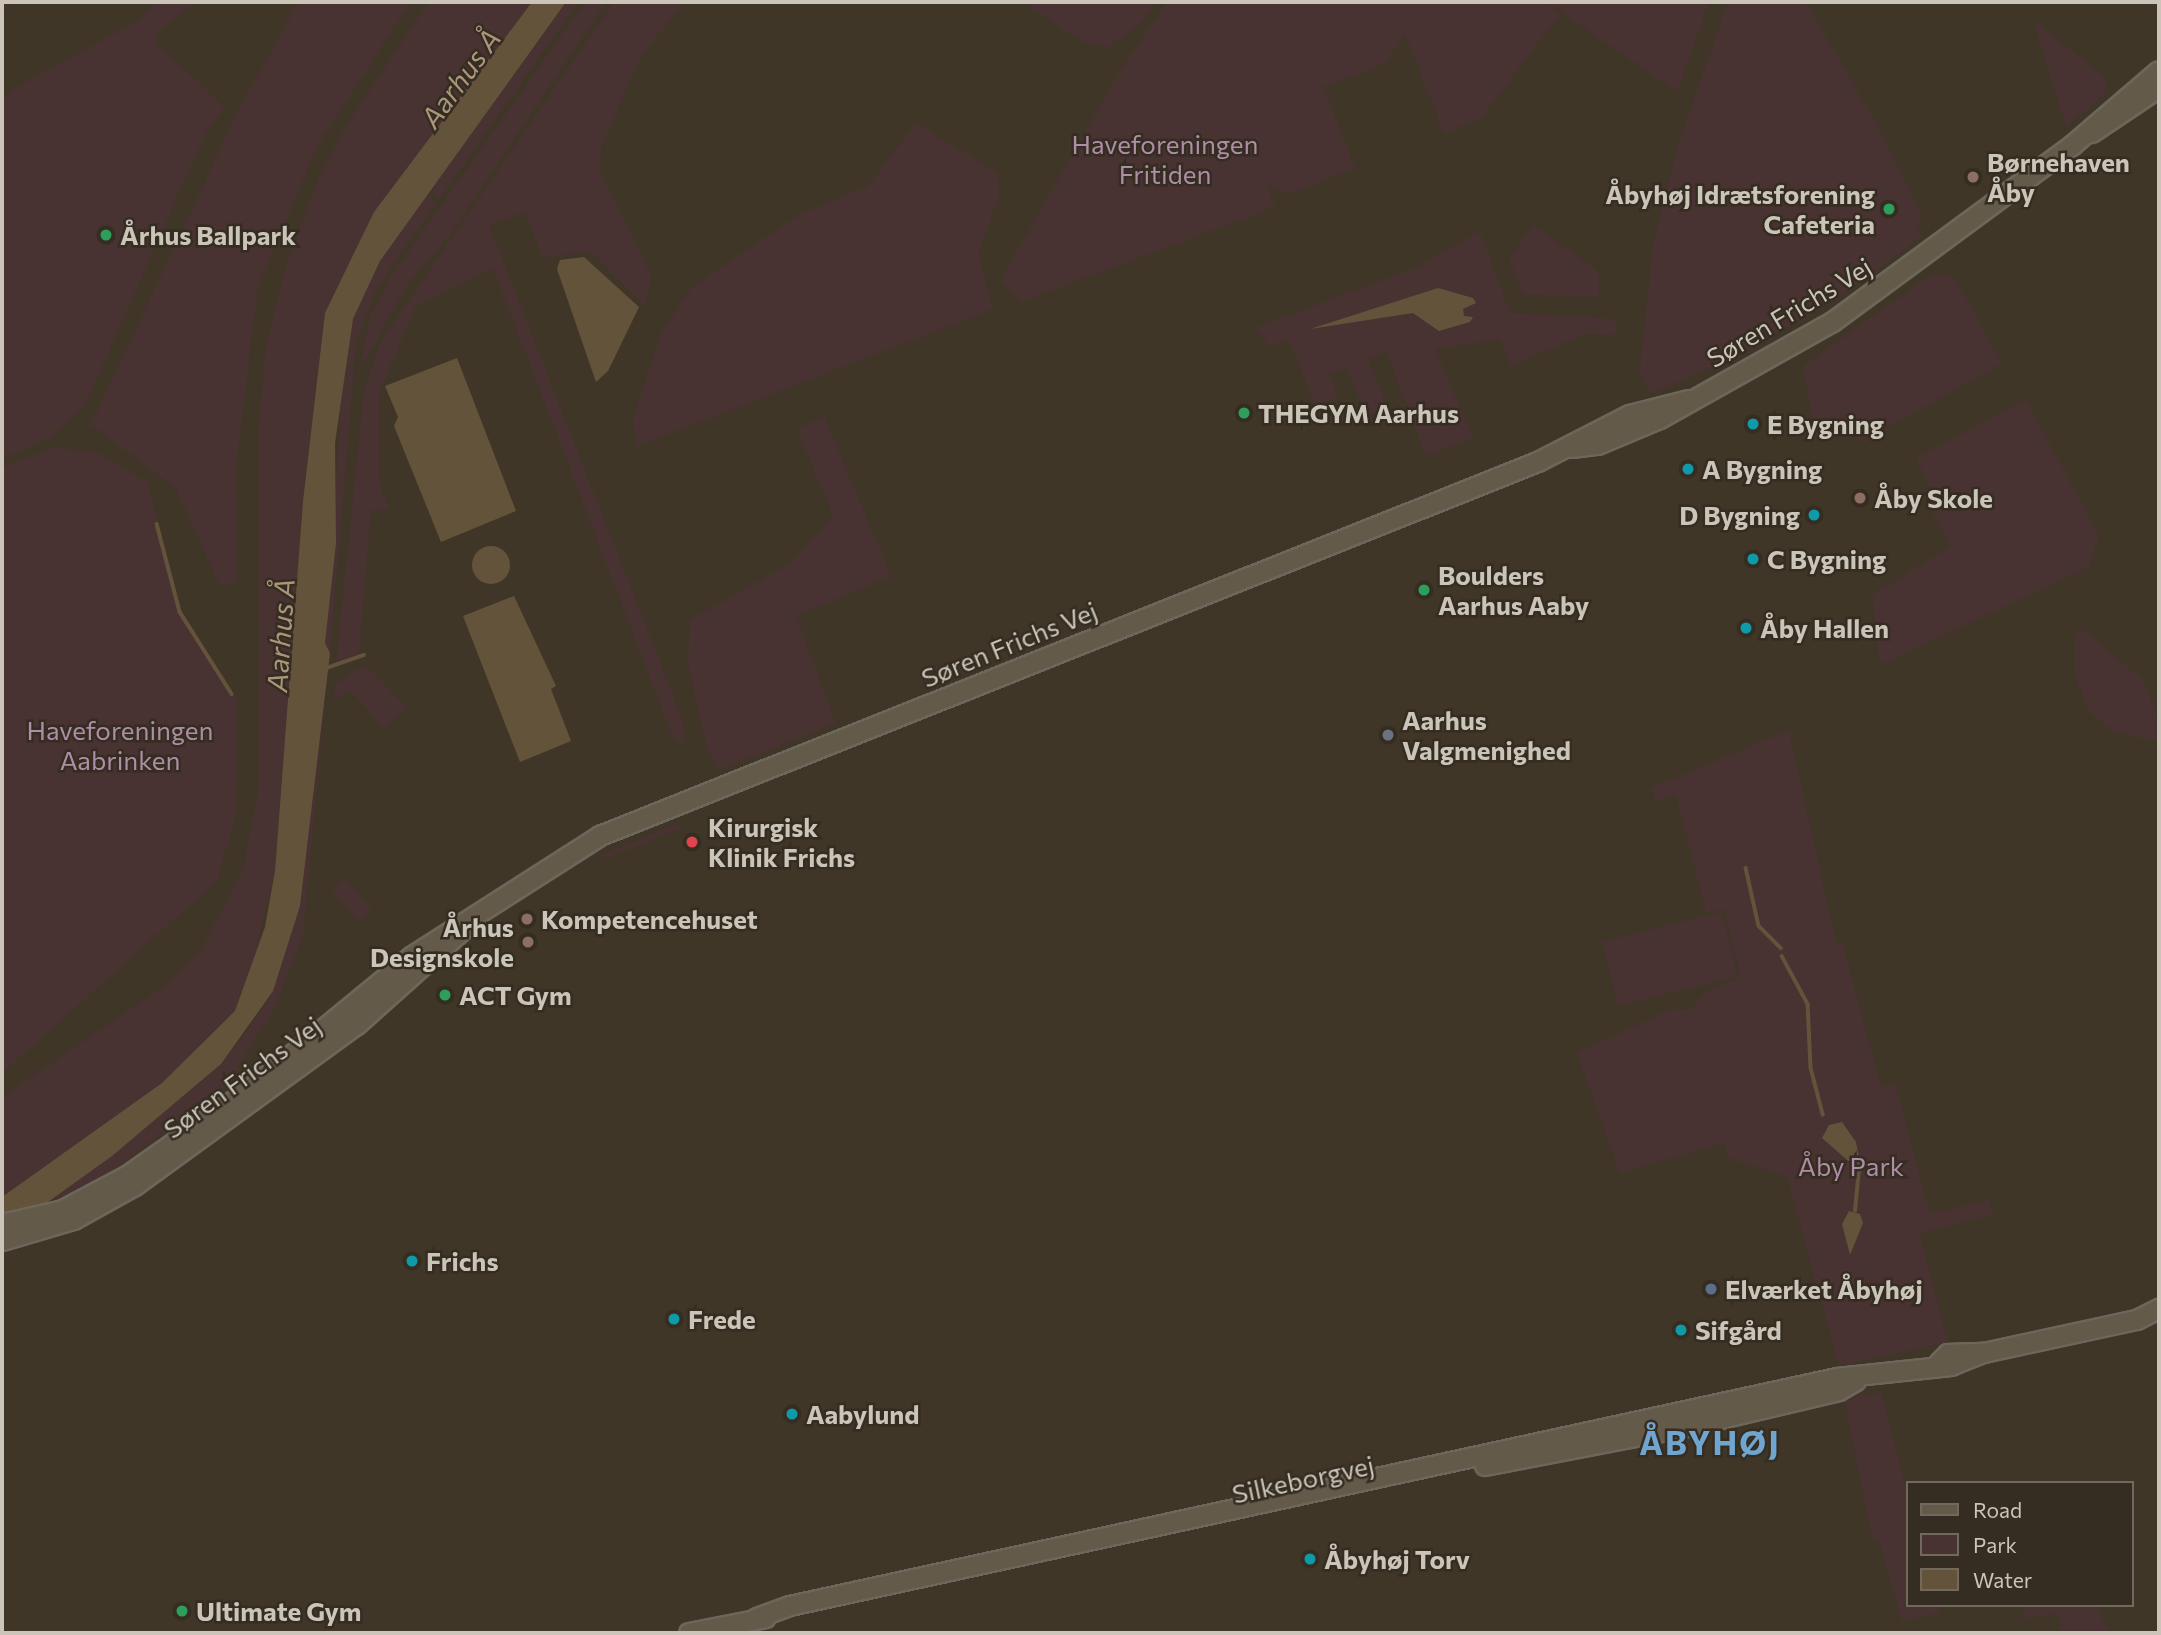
<!DOCTYPE html>
<html>
<head>
<meta charset="utf-8">
<style>
	body { margin:0 }
	#map { position:relative; width:2161px; height:1635px; overflow:hidden; background:#403628; font-family:Commissioner,sans-serif }
	div>[style] { position:absolute }
	[style*='--x'] { left:calc(var(--x)*1px); top:calc(var(--y)*1px); width:calc(var(--w)*1px); rotate:calc(var(--a)*1deg) }
	.green>* { inset:0; background:#483232; transform-origin:0 0 }
	.water>* { inset:0; background:#64533b }
	.round { border-radius:50% }
	.stream>* { height:3.5px; margin:-1.75px; padding:0 1.75px; transform-origin:1.75px; border-radius:1.75px; background:#64533b }
	.roads { filter:drop-shadow(2px 0 #6d665a) drop-shadow(-2px 0 #6d665a) drop-shadow(0 2px #6d665a) drop-shadow(0 -2px #6d665a) }
	.secondary>* { height:18px; margin:-9px; padding:0 9px; transform-origin:9px; border-radius:9px; background:#635a4a }
	.dots>* { width:19px; height:19px; translate:-50% -50%; box-sizing:border-box; border:4px solid #352d21; border-radius:50% }
	span { translate:-50% -50%; white-space:nowrap; text-align:center; line-height:1.15; -webkit-text-stroke:5px #352d21; paint-order:stroke }
	.park-label { font-size:26px; color:#ae8da6 }
	.poi-label { font-size:26px; color:#cac4b9; font-weight:700 }
	.left { translate:0 -50%; text-align:left }
	.right { translate:-100% -50%; text-align:right }
	.street-label { font-size:26px; color:#cac4b9 }
	.water-label { font-size:28px; color:#ab967b; font-style:italic }
	.district-label { font-size:33px; color:#6fa5cf; font-weight:700; letter-spacing:2px }
	.frame { position:absolute; inset:0; border:4px solid #cac4b9; pointer-events:none }
	.legend { position:absolute; left:1906px; top:1481px; width:228px; height:126px; box-sizing:border-box; background:#352d21; border:2px solid #71695e; margin:0; padding:9px 12px; list-style:none; font-size:21px; color:#cac4b9 }
	.legend li { display:flex; align-items:center; gap:14px; height:35px }
	.legend b { width:35px; border:2px solid #71695e }
</style>
</head>
<body>
<div id="map">
	<div class="green">
		<i style="clip-path:polygon(155px 2px,196px 2px,155px 34px,158px 45px,225px 107px,207px 130px,84px 407px,49px 438px,2px 459px,2px 102px,12px 90px,139px 20px)"></i>
		<i style="clip-path:polygon(299px 2px,410px 2px,317px 147px,258px 286px,236px 466px,237px 584px,219px 585px,176px 488px,91px 425px,239px 109px)"></i>
		<i style="clip-path:polygon(429px 2px,532px 2px,445px 119px,325px 313px,303px 501px,275px 871px,250px 974px,235px 1011px,162px 1083px,2px 1197px,2px 1097px,165px 986px,200px 951px,243px 870px,259px 785px,259px 418px,267px 342px,287px 262px,318px 180px,341px 134px)"></i>
		<i style="clip-path:polygon(566px 2px,578px 2px,440px 198px,430px 191px)"></i>
		<i style="clip-path:polygon(585px 2px,606px 2px,451px 233px,405px 288px,359px 371px,370px 316px,390px 278px)"></i>
		<i style="clip-path:polygon(614px 2px,685px 2px,643px 53px,602px 144px,599px 169px,652px 278px,644px 306px,591px 251px,543px 258px,525px 212px,489px 225px,683px 721px,684px 741px,675px 743px,493px 268px,416px 306px,379px 393px,379px 485px,390px 509px,371px 511px,359px 653px,336px 664px,364px 391px,380px 343px)"></i>
		<i style="clip-path:polygon(1022px 2px,1155px 2px,1143px 21px,1107px 48px,1082px 41px)"></i>
		<i style="clip-path:polygon(1167px 2px,1544px 2px,1560px 14px,1481px 118px,1444px 134px,1405px 34px,1386px 63px,1323px 87px,1355px 168px,1290px 194px,1267px 185px,1275px 207px,1021px 302px,1001px 279px,1120px 71px)"></i>
		<i style="clip-path:polygon(1547px 2px,1709px 2px,1677px 92px)"></i>
		<i style="clip-path:polygon(1728px 2px,1803px 2px,1810px 9px,1882px 134px,1923px 217px,1916px 226px,1923px 236px,1825px 306px,1728px 361px,1650px 394px,1640px 371px,1653px 244px,1677px 148px)"></i>
		<i style="clip-path:polygon(2033px 20px,2107px 79px,2105px 94px,2066px 127px)"></i>
		<i style="clip-path:polygon(916px 123px,996px 172px,1000px 194px,978px 254px,993px 309px,637px 446px,633px 419px,662px 332px,693px 286px,799px 215px,868px 186px)"></i>
		<i style="clip-path:polygon(427px 195px,436px 202px,374px 293px,356px 343px,330px 653px,325px 643px,344px 363px,353px 319px,380px 261px)"></i>
		<i style="clip-path:polygon(1533px 225px,1599px 272px,1598px 298px,1523px 294px,1509px 259px)"></i>
		<i style="clip-path:polygon(1480px 231px,1510px 313px,1616px 319px,1616px 335px,1586px 334px,1510px 366px,1500px 339px,1435px 349px,1473px 438px,1426px 456px,1386px 351px,1368px 359px,1388px 409px,1367px 416px,1346px 367px,1329px 374px,1338px 397px,1316px 406px,1289px 340px,1270px 347px,1255px 328px,1416px 268px)"></i>
		<i style="clip-path:polygon(1933px 273px,1955px 279px,2002px 364px,1866px 439px,1816px 436px,1803px 366px)"></i>
		<i style="clip-path:polygon(2026px 400px,2099px 536px,2089px 567px,1880px 665px,1872px 595px,1951px 546px,1925px 499px,1933px 493px,1916px 458px)"></i>
		<i style="clip-path:polygon(824px 416px,891px 576px,796px 616px,836px 723px,718px 770px,706px 745px,688px 662px,690px 620px,792px 562px,833px 516px,797px 429px)"></i>
		<i style="clip-path:polygon(54px 447px,98px 453px,147px 482px,182px 610px,237px 700px,236px 815px,217px 881px,2px 1073px,2px 468px)"></i>
		<i style="clip-path:polygon(2082px 629px,2142px 679px,2159px 719px,2159px 742px,2112px 731px,2090px 712px,2075px 676px,2075px 635px)"></i>
		<i style="clip-path:polygon(365px 664px,406px 707px,384px 728px,349px 690px,334px 702px,335px 684px)"></i>
		<i style="clip-path:polygon(327px 680px,303px 936px,273px 1010px,226px 1086px,101px 1178px,46px 1204px,199px 1084px,240px 1042px,273px 991px,300px 906px)"></i>
		<i style="clip-path:polygon(1789px 730px,1836px 943px,1842px 942px,1881px 1087px,1895px 1084px,1930px 1214px,1989px 1200px,1993px 1215px,1919px 1233px,1948px 1342px,1839px 1366px,1787px 1177px,1729px 1158px,1724px 1143px,1620px 1173px,1577px 1053px,1672px 1009px,1690px 1010px,1706px 992px,1741px 976px,1724px 909px,1706px 913px,1676px 794px,1656px 801px,1651px 788px)"></i>
		<i style="left:678px;top:824px;width:5px;height:82px;rotate:68deg"></i>
		<i style="left:346px;top:879px;width:40px;height:18px;rotate:50deg"></i>
		<i style="left:1722px;top:912px;width:66px;height:123px;rotate:76deg"></i>
		<i style="clip-path:polygon(1881px 1392px,1907px 1491px,1907px 1605px,1938px 1605px,1940px 1613px,1902px 1621px,1878px 1538px,1872px 1539px,1844px 1399px)"></i>
		<i style="clip-path:polygon(2017px 1605px,2095px 1605px,2110px 1633px,2062px 1633px,2057px 1613px,2020px 1620px,2024px 1611px)"></i>
	</div>
	<div class="water">
		<i style="clip-path:polygon(532px 2px,566px 2px,380px 261px,353px 319px,335px 443px,336px 543px,325px 643px,330px 653px,300px 906px,273px 991px,221px 1064px,112px 1156px,2px 1235px,2px 1197px,162px 1083px,235px 1011px,265px 927px,275px 871px,303px 501px,325px 313px,374px 212px)"></i>
		<i style="clip-path:polygon(584px 257px,639px 307px,608px 371px,596px 382px,557px 269px,560px 260px)"></i>
		<i style="clip-path:polygon(1438px 288px,1473px 298px,1476px 303px,1463px 309px,1464px 316px,1473px 317px,1470px 322px,1439px 331px,1413px 313px,1310px 329px)"></i>
		<i style="clip-path:polygon(457px 358px,516px 511px,441px 542px,394px 426px,398px 417px,385px 386px)"></i>
		<i class="round" style="left:472px;top:546px;width:38px;height:38px"></i>
		<i style="clip-path:polygon(514px 596px,556px 686px,551px 689px,571px 741px,520px 762px,463px 616px)"></i>
		<i style="clip-path:polygon(1842px 1122px,1856px 1142px,1862px 1173px,1822px 1138px,1829px 1125px)"></i>
		<i style="clip-path:polygon(1849px 1211px,1860px 1214px,1863px 1223px,1850px 1255px,1842px 1224px)"></i>
	</div>
	<div class="stream">
		<i style="--x:157;--y:524;--w:91;--a:75.4"></i>
		<i style="--x:180;--y:612;--w:97;--a:57.6"></i>
		<i style="--x:324;--y:669;--w:42;--a:-19.3"></i>
		<i style="--x:1746;--y:868;--w:59;--a:77.4"></i>
		<i style="--x:1759;--y:926;--w:31;--a:45"></i>
		<i style="--x:1782;--y:956;--w:55;--a:61.6"></i>
		<i style="--x:1808;--y:1004;--w:64;--a:87.3"></i>
		<i style="--x:1811;--y:1068;--w:48;--a:75.4"></i>
		<i style="--x:1855;--y:1211;--w:42;--a:-84.6"></i>
	</div>
	<div class="roads">
		<div class="secondary">
			<i style="--x:2092;--y:133;--w:81;--a:-33.9"></i>
			<i style="--x:1572;--y:448;--w:26;--a:-7"></i>
			<i style="--x:1598;--y:445;--w:67;--a:-22.8"></i>
			<i style="--x:1660;--y:419;--w:198;--a:-29.3"></i>
			<i style="--x:1833;--y:322;--w:298;--a:-36.4"></i>
			<i style="--x:2073;--y:145;--w:113;--a:-40.7"></i>
			<i style="--x:2;--y:1224;--w:63;--a:-12.9"></i>
			<i style="--x:63;--y:1210;--w:72;--a:-28"></i>
			<i style="--x:127;--y:1176;--w:154;--a:-35.2"></i>
			<i style="--x:253;--y:1087;--w:205;--a:-39.4"></i>
			<i style="--x:411;--y:957;--w:224;--a:-32.6"></i>
			<i style="--x:600;--y:836;--w:1010;--a:-21.74"></i>
			<i style="--x:1538;--y:462;--w:103;--a:-27.1"></i>
			<i style="--x:1630;--y:415;--w:61;--a:-14.3"></i>
			<i style="--x:2;--y:1241;--w:75;--a:-16.3"></i>
			<i style="--x:74;--y:1220;--w:70;--a:-29.1"></i>
			<i style="--x:135;--y:1186;--w:274;--a:-36"></i>
			<i style="--x:357;--y:1025;--w:154;--a:-41.8"></i>
			<i style="--x:1939;--y:1363;--w:13;--a:-45"></i>
			<i style="--x:1948;--y:1354;--w:36;--a:-2"></i>
			<i style="--x:1984;--y:1353;--w:157;--a:-12.2"></i>
			<i style="--x:2137;--y:1320;--w:25;--a:-27"></i>
			<i style="--x:1485;--y:1466;--w:202;--a:-10.9"></i>
			<i style="--x:1683;--y:1428;--w:160;--a:-13.3"></i>
			<i style="--x:1839;--y:1391;--w:20;--a:-30"></i>
			<i style="--x:757;--y:1618;--w:35;--a:-20"></i>
			<i style="--x:790;--y:1606;--w:554;--a:-12.3"></i>
			<i style="--x:1331;--y:1488;--w:518;--a:-12.26"></i>
			<i style="--x:1837;--y:1378;--w:115;--a:-6"></i>
			<i style="--x:1951;--y:1366;--w:35;--a:-22"></i>
			<i style="--x:689;--y:1633;--w:78;--a:-11"></i>
		</div>
	</div>
	<div class="dots">
		<i style="left:1973px;top:177px;background:#8d6e63"></i>
		<i style="left:1889px;top:209px;background:#2e9e5b"></i>
		<i style="left:106px;top:235px;background:#2e9e5b"></i>
		<i style="left:1244px;top:413px;background:#2e9e5b"></i>
		<i style="left:1753px;top:424px;background:#0f9aa8"></i>
		<i style="left:1688px;top:469px;background:#0f9aa8"></i>
		<i style="left:1860px;top:498px;background:#8d6e63"></i>
		<i style="left:1814px;top:515px;background:#0f9aa8"></i>
		<i style="left:1753px;top:559px;background:#0f9aa8"></i>
		<i style="left:1424px;top:590px;background:#2e9e5b"></i>
		<i style="left:1746px;top:628px;background:#0f9aa8"></i>
		<i style="left:1388px;top:735px;background:#6b7280"></i>
		<i style="left:692px;top:842px;background:#e0444e"></i>
		<i style="left:527px;top:919px;background:#8d6e63"></i>
		<i style="left:528px;top:942px;background:#8d6e63"></i>
		<i style="left:445px;top:995px;background:#2e9e5b"></i>
		<i style="left:412px;top:1261px;background:#0f9aa8"></i>
		<i style="left:1711px;top:1289px;background:#5c6f8a"></i>
		<i style="left:674px;top:1319px;background:#0f9aa8"></i>
		<i style="left:1681px;top:1330px;background:#0f9aa8"></i>
		<i style="left:792px;top:1414px;background:#0f9aa8"></i>
		<i style="left:1310px;top:1559px;background:#0f9aa8"></i>
		<i style="left:182px;top:1611px;background:#2e9e5b"></i>
	</div>
	<div class="park-label">
		<span style="left:1165px;top:159px">Haveforeningen<br>Fritiden</span>
		<span style="left:120px;top:745px">Haveforeningen<br>Aabrinken</span>
		<span style="left:1851px;top:1166px">Åby Park</span>
	</div>
	<div class="poi-label">
		<span class="left" style="left:1987px;top:177px">Børnehaven<br>Åby</span>
		<span class="right" style="left:1875px;top:209px">Åbyhøj Idrætsforening<br>Cafeteria</span>
		<span class="left" style="left:120px;top:235px">Århus Ballpark</span>
		<span class="left" style="left:1258px;top:413px">THEGYM Aarhus</span>
		<span class="left" style="left:1767px;top:424px">E Bygning</span>
		<span class="left" style="left:1702px;top:469px">A Bygning</span>
		<span class="left" style="left:1874px;top:498px">Åby Skole</span>
		<span class="right" style="left:1800px;top:515px">D Bygning</span>
		<span class="left" style="left:1767px;top:559px">C Bygning</span>
		<span class="left" style="left:1438px;top:590px">Boulders<br>Aarhus Aaby</span>
		<span class="left" style="left:1760px;top:628px">Åby Hallen</span>
		<span class="left" style="left:1402px;top:735px">Aarhus<br>Valgmenighed</span>
		<span class="left" style="left:708px;top:842px">Kirurgisk<br>Klinik Frichs</span>
		<span class="left" style="left:541px;top:919px">Kompetencehuset</span>
		<span class="right" style="left:514px;top:942px">Århus<br>Designskole</span>
		<span class="left" style="left:459px;top:995px">ACT Gym</span>
		<span class="left" style="left:426px;top:1261px">Frichs</span>
		<span class="left" style="left:1725px;top:1289px">Elværket Åbyhøj</span>
		<span class="left" style="left:688px;top:1319px">Frede</span>
		<span class="left" style="left:1695px;top:1330px">Sifgård</span>
		<span class="left" style="left:806px;top:1414px">Aabylund</span>
		<span class="left" style="left:1324px;top:1559px">Åbyhøj Torv</span>
		<span class="left" style="left:196px;top:1611px">Ultimate Gym</span>
	</div>
	<div class="street-label">
		<span style="left:1789px;top:312px;rotate:-31deg">Søren Frichs Vej</span>
		<span style="left:1009px;top:644px;rotate:-22deg">Søren Frichs Vej</span>
		<span style="left:242px;top:1077px;rotate:-36deg">Søren Frichs Vej</span>
		<span style="left:1303px;top:1479px;rotate:-12deg">Silkeborgvej</span>
	</div>
	<div class="water-label">
		<span style="left:460px;top:78px;rotate:-54deg">Aarhus Å</span>
		<span style="left:280px;top:635px;rotate:-86deg">Aarhus Å</span>
	</div>
	<div class="district-label">
		<span style="left:1710px;top:1442px">ÅBYHØJ</span>
	</div>
	<div class="frame"></div>
	<ul class="legend">
	<li><b style="height:9px;background:#635a4a"></b>Road</li>
	<li><b style="height:19px;background:#483232"></b>Park</li>
	<li><b style="height:19px;background:#64533b"></b>Water</li>
	</ul>
</div>
</body>
</html>
